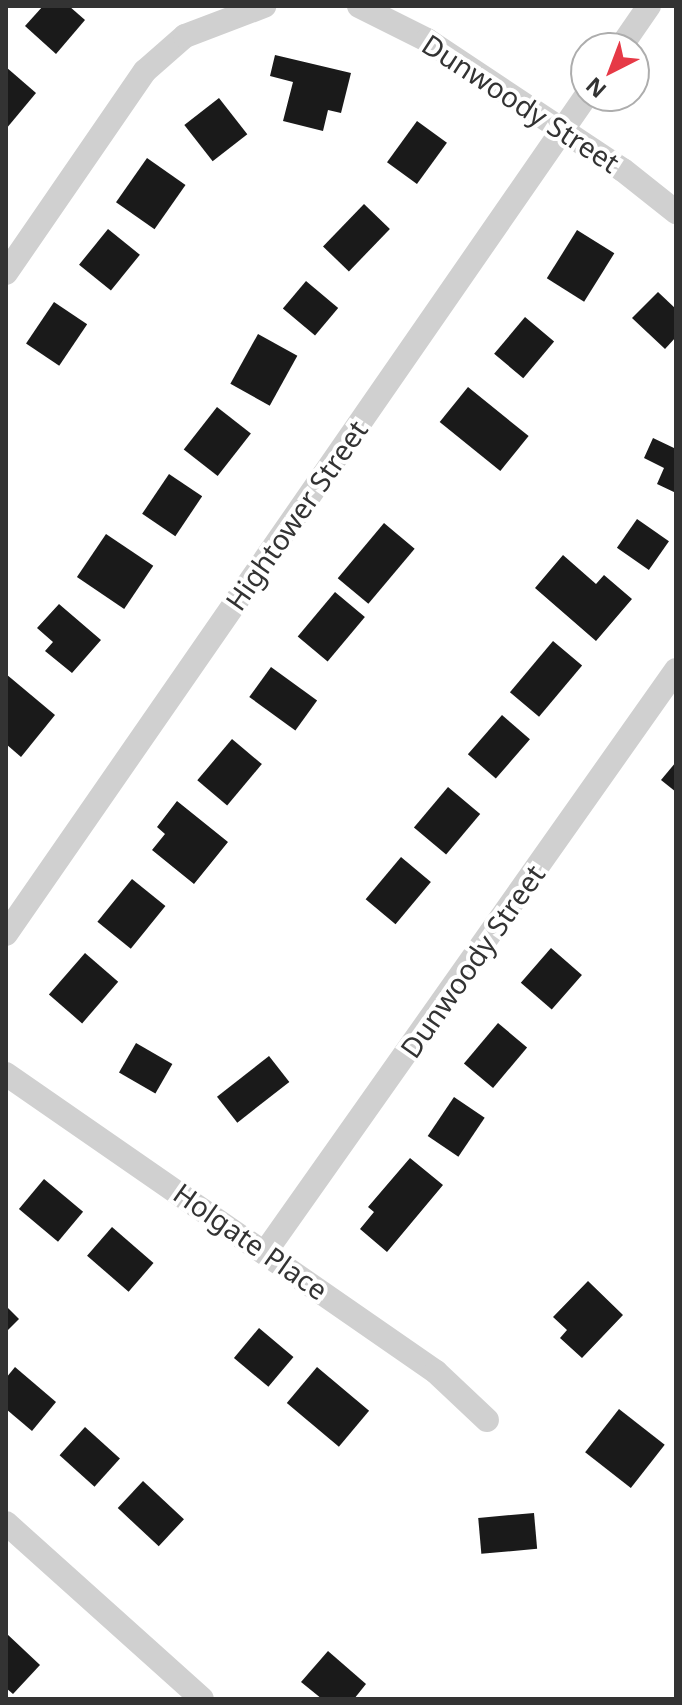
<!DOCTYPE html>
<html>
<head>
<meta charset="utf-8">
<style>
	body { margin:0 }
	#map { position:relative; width:682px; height:1705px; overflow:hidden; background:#fff; font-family:"Noto Sans",sans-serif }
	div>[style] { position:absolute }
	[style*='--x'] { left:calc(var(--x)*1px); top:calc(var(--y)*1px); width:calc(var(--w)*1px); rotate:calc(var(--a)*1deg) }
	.building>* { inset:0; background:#1a1a1a; transform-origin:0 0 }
	.minor>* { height:24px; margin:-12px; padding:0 12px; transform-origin:12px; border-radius:12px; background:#d0d0d0 }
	span { translate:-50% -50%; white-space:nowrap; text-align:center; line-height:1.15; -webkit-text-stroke:8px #fff; paint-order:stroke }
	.street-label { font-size:28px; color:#333 }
	.frame { position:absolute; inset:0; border:8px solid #333; pointer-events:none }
	.north { position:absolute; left:570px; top:32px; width:80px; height:80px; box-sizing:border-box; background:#fff; border:2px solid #adadad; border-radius:50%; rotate:222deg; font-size:22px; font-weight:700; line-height:32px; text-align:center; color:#333 }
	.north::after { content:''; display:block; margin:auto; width:28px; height:36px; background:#e63946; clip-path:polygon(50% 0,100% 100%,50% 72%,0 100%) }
</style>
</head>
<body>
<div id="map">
	<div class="building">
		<i style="clip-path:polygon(43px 6px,69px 6px,85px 20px,56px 54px,25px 26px)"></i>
		<i style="clip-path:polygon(275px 55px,351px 73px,341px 113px,328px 110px,323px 131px,283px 121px,293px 82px,270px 76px)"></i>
		<i style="clip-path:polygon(6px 67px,36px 93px,6px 129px)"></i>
		<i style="left:219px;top:98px;width:46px;height:44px;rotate:52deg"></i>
		<i style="left:417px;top:121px;width:37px;height:51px;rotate:36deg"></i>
		<i style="left:147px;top:158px;width:47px;height:54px;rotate:35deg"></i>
		<i style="left:364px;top:204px;width:36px;height:59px;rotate:44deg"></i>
		<i style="left:108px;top:229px;width:41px;height:46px;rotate:39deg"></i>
		<i style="left:577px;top:230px;width:44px;height:57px;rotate:32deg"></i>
		<i style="left:306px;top:281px;width:42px;height:36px;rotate:40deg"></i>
		<i style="clip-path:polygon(658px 292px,676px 309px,676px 337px,665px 349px,632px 318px)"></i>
		<i style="left:54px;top:302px;width:40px;height:50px;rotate:34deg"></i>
		<i style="left:525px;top:317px;width:38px;height:48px;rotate:40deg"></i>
		<i style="left:258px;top:334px;width:45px;height:57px;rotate:29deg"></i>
		<i style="left:468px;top:387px;width:78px;height:45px;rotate:39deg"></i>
		<i style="left:217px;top:407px;width:43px;height:54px;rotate:38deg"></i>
		<i style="clip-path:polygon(653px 438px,674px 448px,676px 443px,676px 493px,657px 484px,664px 468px,644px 458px)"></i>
		<i style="left:169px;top:474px;width:40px;height:48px;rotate:34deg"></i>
		<i style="left:637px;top:519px;width:39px;height:35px;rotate:35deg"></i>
		<i style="left:384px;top:523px;width:40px;height:72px;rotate:40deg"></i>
		<i style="left:106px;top:534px;width:57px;height:52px;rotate:34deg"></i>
		<i style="clip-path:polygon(563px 555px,596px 584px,604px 575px,632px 599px,596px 641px,535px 588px)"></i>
		<i style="left:335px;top:592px;width:39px;height:58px;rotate:40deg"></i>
		<i style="clip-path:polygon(59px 604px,101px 640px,72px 673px,45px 651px,53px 642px,37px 628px)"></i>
		<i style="left:553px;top:641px;width:38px;height:67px;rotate:40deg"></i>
		<i style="left:271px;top:667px;width:57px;height:37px;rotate:36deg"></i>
		<i style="clip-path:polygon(6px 674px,55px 715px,21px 757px,6px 744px)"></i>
		<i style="left:502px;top:715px;width:37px;height:52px;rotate:41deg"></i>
		<i style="left:232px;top:739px;width:39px;height:54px;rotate:40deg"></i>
		<i style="clip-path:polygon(676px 762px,676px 792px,661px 780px)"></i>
		<i style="left:448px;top:787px;width:42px;height:53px;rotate:40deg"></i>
		<i style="clip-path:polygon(177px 801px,228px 842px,194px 884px,152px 850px,165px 834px,157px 827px)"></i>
		<i style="left:401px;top:857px;width:39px;height:55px;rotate:40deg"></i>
		<i style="left:132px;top:879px;width:43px;height:55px;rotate:39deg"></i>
		<i style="left:551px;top:948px;width:41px;height:46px;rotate:41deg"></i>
		<i style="left:85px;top:953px;width:44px;height:55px;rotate:41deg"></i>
		<i style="left:498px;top:1023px;width:38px;height:53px;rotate:40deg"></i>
		<i style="left:136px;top:1043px;width:42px;height:34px;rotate:30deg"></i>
		<i style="left:269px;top:1056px;width:33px;height:66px;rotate:52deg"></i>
		<i style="left:454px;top:1097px;width:37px;height:47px;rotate:34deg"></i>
		<i style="clip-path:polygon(410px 1158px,443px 1185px,387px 1252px,360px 1229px,374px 1212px,368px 1207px)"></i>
		<i style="left:44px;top:1179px;width:51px;height:39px;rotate:40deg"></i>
		<i style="left:112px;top:1227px;width:55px;height:38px;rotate:41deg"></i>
		<i style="clip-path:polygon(588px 1281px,623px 1315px,582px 1358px,560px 1338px,567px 1330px,553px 1317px)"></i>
		<i style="clip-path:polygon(6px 1306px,19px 1319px,6px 1332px)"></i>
		<i style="left:259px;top:1328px;width:45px;height:39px;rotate:40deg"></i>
		<i style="clip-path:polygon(15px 1367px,56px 1402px,32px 1431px,6px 1409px,6px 1378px)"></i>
		<i style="left:317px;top:1367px;width:68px;height:47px;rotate:40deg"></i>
		<i style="left:619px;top:1409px;width:58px;height:55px;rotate:38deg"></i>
		<i style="left:85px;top:1427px;width:47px;height:38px;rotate:42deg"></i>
		<i style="left:143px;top:1481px;width:56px;height:37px;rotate:43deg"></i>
		<i style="left:534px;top:1513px;width:36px;height:56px;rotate:85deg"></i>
		<i style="clip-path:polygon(6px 1633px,40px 1665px,13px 1694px,6px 1688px)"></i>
		<i style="clip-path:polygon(328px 1651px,366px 1684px,354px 1699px,322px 1699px,301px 1682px)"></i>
	</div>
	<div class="minor">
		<i style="--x:359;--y:6;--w:76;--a:26.6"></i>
		<i style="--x:427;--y:40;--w:235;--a:33.6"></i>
		<i style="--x:623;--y:170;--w:68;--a:38.4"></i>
		<i style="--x:620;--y:48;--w:51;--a:-55.4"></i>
		<i style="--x:6;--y:273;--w:245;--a:-55.5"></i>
		<i style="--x:145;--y:71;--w:53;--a:-41.2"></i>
		<i style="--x:185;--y:36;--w:85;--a:-20.8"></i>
		<i style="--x:6;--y:934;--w:1019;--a:-55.31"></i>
		<i style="--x:6;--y:1074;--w:523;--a:34.72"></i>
		<i style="--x:436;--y:1372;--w:70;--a:43.3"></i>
		<i style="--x:266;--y:1251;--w:711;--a:-54.79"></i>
		<i style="--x:6;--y:1523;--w:263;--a:41.9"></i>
	</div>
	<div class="street-label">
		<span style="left:521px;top:103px;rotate:33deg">Dunwoody Street</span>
		<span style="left:296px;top:515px;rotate:-55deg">Hightower Street</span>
		<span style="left:472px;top:961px;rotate:-55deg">Dunwoody Street</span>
		<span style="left:251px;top:1241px;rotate:35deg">Holgate Place</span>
	</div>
	<div class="frame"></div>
	<div class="north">N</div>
</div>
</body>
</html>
